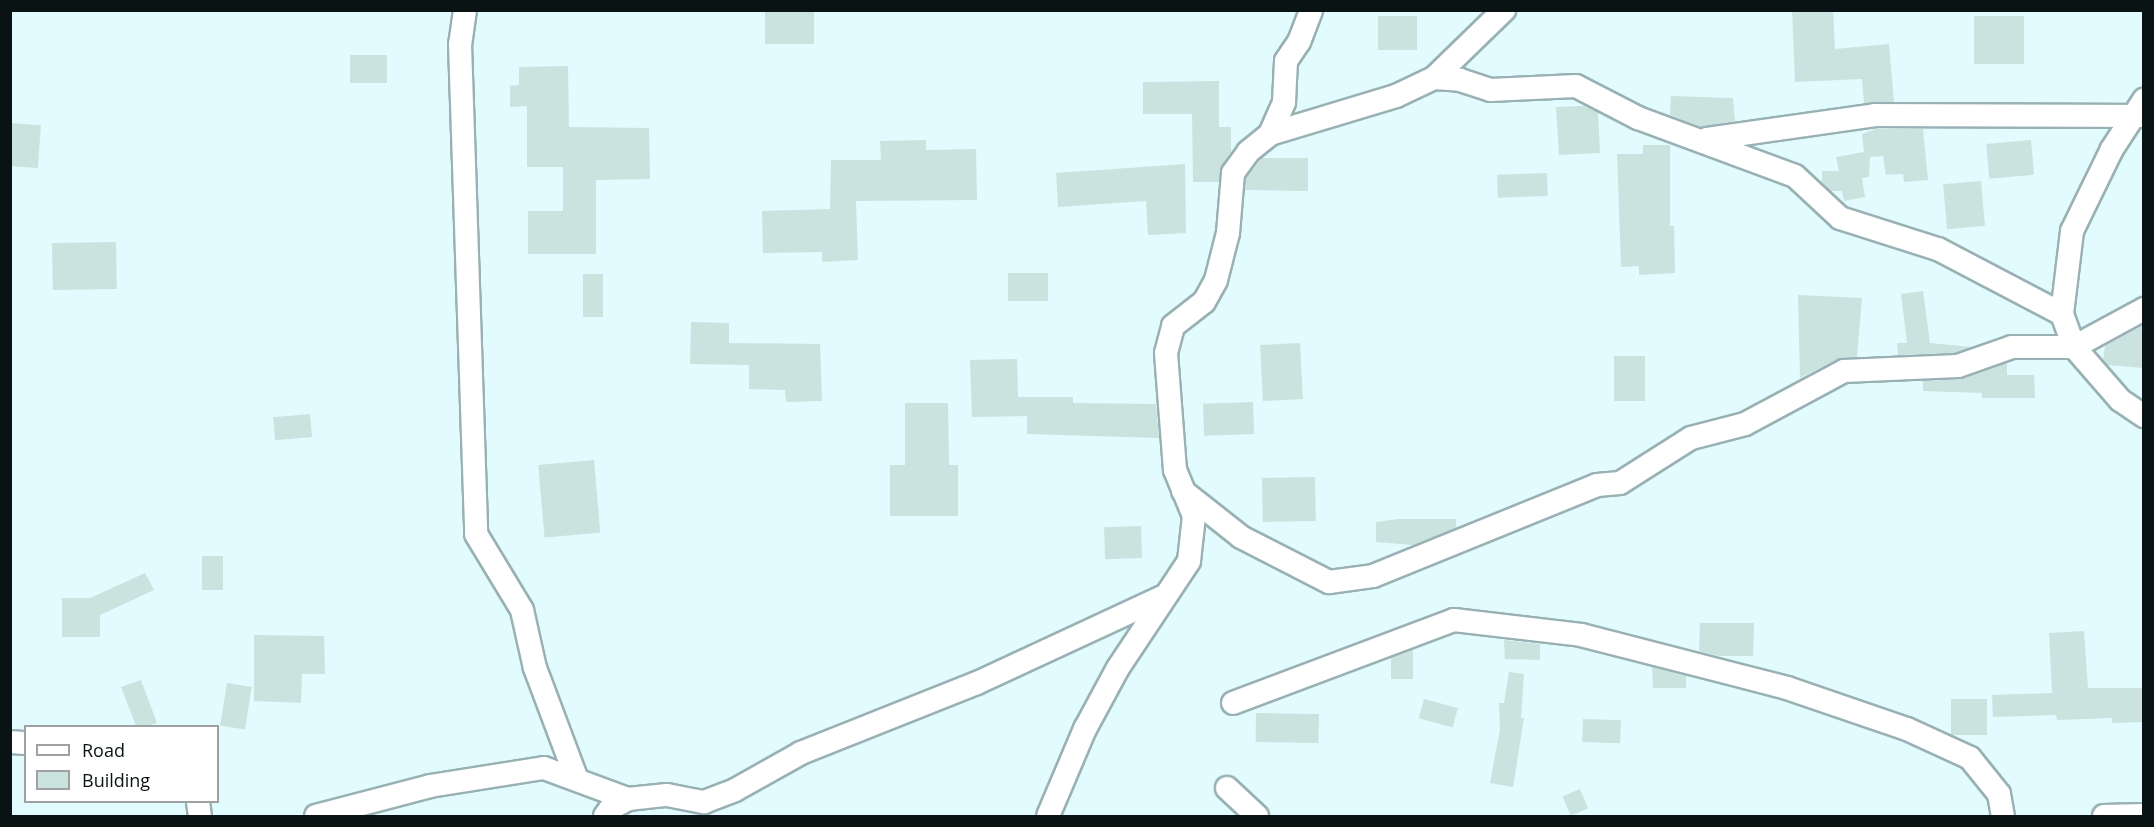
<!DOCTYPE html>
<html>
<head>
<meta charset="utf-8">
<style>
	body { margin:0 }
	#map { position:relative; width:2154px; height:827px; overflow:hidden; background:#e2fbfe; font-family:"Open Sans",sans-serif }
	div>[style] { position:absolute }
	[style*='--x'] { left:calc(var(--x)*1px); top:calc(var(--y)*1px); width:calc(var(--w)*1px); rotate:calc(var(--a)*1deg) }
	.building>* { inset:0; background:#cbe3de; transform-origin:0 0 }
	.roads { filter:drop-shadow(2px 0 #99b1b4) drop-shadow(-2px 0 #99b1b4) drop-shadow(0 2px #99b1b4) drop-shadow(0 -2px #99b1b4) }
	.minor>* { height:22px; margin:-11px; padding:0 11px; transform-origin:11px; border-radius:11px; background:#fff }
	span { translate:-50% -50%; white-space:nowrap; text-align:center; line-height:1.15; -webkit-text-stroke:5px #fff; paint-order:stroke }
	.frame { position:absolute; inset:0; border:12px solid #0a1314; pointer-events:none }
	.legend { position:absolute; left:24px; top:725px; width:195px; height:78px; box-sizing:border-box; background:#fff; border:2px solid #9da1a1; margin:0; padding:8px 10px; list-style:none; font-size:18px; color:#0a1314 }
	.legend li { display:flex; align-items:center; gap:12px; height:30px }
	.legend b { width:30px; border:2px solid #9da1a1 }
</style>
</head>
<body>
<div id="map">
	<div class="building">
		<i style="left:765px;top:10px;width:49px;height:34px"></i>
		<i style="clip-path:polygon(1792px 10px,1833px 10px,1835px 49px,1889px 44px,1894px 102px,1864px 103px,1862px 79px,1795px 82px)"></i>
		<i style="left:1417px;top:16px;width:34px;height:39px;rotate:90deg"></i>
		<i style="left:2024px;top:16px;width:48px;height:50px;rotate:90deg"></i>
		<i style="left:350px;top:55px;width:37px;height:28px"></i>
		<i style="clip-path:polygon(568px 66px,569px 127px,649px 128px,650px 179px,596px 180px,596px 254px,528px 254px,528px 211px,563px 211px,563px 167px,527px 167px,527px 106px,510px 107px,510px 86px,519px 85px,519px 67px)"></i>
		<i style="clip-path:polygon(1219px 81px,1219px 127px,1231px 127px,1231px 152px,1222px 166px,1219px 182px,1193px 182px,1192px 114px,1143px 114px,1143px 82px)"></i>
		<i style="clip-path:polygon(1671px 96px,1733px 98px,1735px 121px,1701px 127px,1670px 115px)"></i>
		<i style="clip-path:polygon(1584px 106px,1598px 112px,1600px 153px,1559px 155px,1556px 107px)"></i>
		<i style="left:10px;top:123px;width:31px;height:43px;rotate:4deg"></i>
		<i style="clip-path:polygon(1876px 129px,1923px 129px,1928px 180px,1904px 182px,1903px 174px,1886px 175px,1883px 156px,1870px 157px,1869px 177px,1862px 178px,1865px 197px,1844px 201px,1842px 191px,1830px 191px,1822px 182px,1822px 171px,1839px 171px,1836px 157px,1864px 152px,1862px 134px)"></i>
		<i style="clip-path:polygon(926px 140px,926px 150px,976px 149px,977px 200px,856px 201px,858px 260px,822px 262px,822px 252px,763px 253px,762px 211px,830px 209px,831px 160px,881px 160px,880px 141px)"></i>
		<i style="left:2031px;top:140px;width:35px;height:45px;rotate:85deg"></i>
		<i style="clip-path:polygon(1643px 145px,1670px 145px,1670px 226px,1674px 226px,1675px 273px,1639px 275px,1639px 266px,1621px 267px,1617px 154px,1643px 154px)"></i>
		<i style="clip-path:polygon(1262px 158px,1308px 158px,1308px 191px,1245px 190px,1246px 178px)"></i>
		<i style="clip-path:polygon(1185px 164px,1186px 233px,1148px 235px,1146px 201px,1058px 207px,1056px 173px)"></i>
		<i style="left:1547px;top:173px;width:23px;height:50px;rotate:88deg"></i>
		<i style="left:1981px;top:181px;width:45px;height:38px;rotate:85deg"></i>
		<i style="left:116px;top:242px;width:47px;height:64px;rotate:89deg"></i>
		<i style="left:1048px;top:273px;width:28px;height:40px;rotate:90deg"></i>
		<i style="left:583px;top:274px;width:20px;height:43px"></i>
		<i style="clip-path:polygon(1923px 291px,1930px 343px,1972px 347px,1955px 353px,1898px 355px,1897px 343px,1907px 343px,1901px 294px)"></i>
		<i style="clip-path:polygon(1798px 295px,1862px 298px,1857px 357px,1838px 359px,1800px 378px)"></i>
		<i style="clip-path:polygon(691px 322px,729px 323px,729px 343px,820px 344px,822px 401px,786px 402px,785px 390px,749px 389px,749px 365px,690px 364px)"></i>
		<i style="clip-path:polygon(2144px 325px,2144px 368px,2107px 365px,2103px 360px,2105px 346px)"></i>
		<i style="left:1300px;top:343px;width:56px;height:40px;rotate:87deg"></i>
		<i style="left:1614px;top:356px;width:31px;height:45px"></i>
		<i style="clip-path:polygon(1017px 359px,1018px 397px,1073px 397px,1073px 403px,1156px 404px,1159px 438px,1027px 434px,1027px 416px,972px 417px,970px 360px)"></i>
		<i style="clip-path:polygon(2007px 363px,2007px 375px,2034px 375px,2035px 398px,1982px 398px,1982px 393px,1923px 391px,1923px 381px,1962px 379px)"></i>
		<i style="left:1253px;top:402px;width:32px;height:50px;rotate:88deg"></i>
		<i style="clip-path:polygon(905px 403px,948px 403px,949px 465px,958px 465px,958px 516px,890px 516px,890px 465px,905px 465px)"></i>
		<i style="left:310px;top:414px;width:23px;height:37px;rotate:85deg"></i>
		<i style="left:594px;top:460px;width:73px;height:56px;rotate:85deg"></i>
		<i style="left:1315px;top:477px;width:44px;height:53px;rotate:89deg"></i>
		<i style="clip-path:polygon(1398px 519px,1456px 519px,1456px 528px,1413px 545px,1376px 542px,1376px 522px)"></i>
		<i style="left:1141px;top:526px;width:32px;height:37px;rotate:88deg"></i>
		<i style="left:202px;top:556px;width:21px;height:34px"></i>
		<i style="clip-path:polygon(145px 573px,154px 590px,100px 615px,100px 637px,62px 637px,62px 598px,90px 598px)"></i>
		<i style="clip-path:polygon(1700px 623px,1754px 623px,1753px 656px,1718px 656px,1699px 651px)"></i>
		<i style="clip-path:polygon(2084px 631px,2088px 688px,2144px 688px,2144px 722px,2112px 723px,2112px 718px,2057px 720px,2056px 715px,1993px 717px,1992px 695px,2052px 693px,2049px 633px)"></i>
		<i style="clip-path:polygon(254px 635px,324px 636px,325px 674px,302px 674px,301px 703px,254px 701px)"></i>
		<i style="clip-path:polygon(1504px 640px,1540px 644px,1540px 660px,1505px 659px)"></i>
		<i style="clip-path:polygon(1413px 650px,1413px 679px,1391px 679px,1391px 658px)"></i>
		<i style="clip-path:polygon(1652px 667px,1686px 676px,1686px 688px,1653px 688px)"></i>
		<i style="clip-path:polygon(1509px 672px,1524px 674px,1521px 718px,1524px 718px,1513px 787px,1490px 783px,1500px 729px,1499px 703px,1504px 703px)"></i>
		<i style="clip-path:polygon(141px 680px,157px 723px,146px 726px,136px 726px,121px 687px)"></i>
		<i style="left:227px;top:683px;width:25px;height:43px;rotate:9deg"></i>
		<i style="left:1424px;top:699px;width:35px;height:20px;rotate:15deg"></i>
		<i style="left:1951px;top:699px;width:36px;height:36px"></i>
		<i style="left:1256px;top:713px;width:63px;height:29px;rotate:1deg"></i>
		<i style="left:1583px;top:719px;width:38px;height:23px;rotate:2deg"></i>
		<i style="left:1580px;top:789px;width:21px;height:19px;rotate:67deg"></i>
	</div>
	<div class="roads">
		<div class="minor">
			<i style="--x:465;--y:10;--w:34;--a:98"></i>
			<i style="--x:460;--y:44;--w:490;--a:88.1"></i>
			<i style="--x:476;--y:534;--w:89;--a:58.8"></i>
			<i style="--x:522;--y:610;--w:59;--a:77.4"></i>
			<i style="--x:535;--y:668;--w:116;--a:69.4"></i>
			<i style="--x:1434;--y:78;--w:26;--a:4"></i>
			<i style="--x:1460;--y:80;--w:32;--a:18"></i>
			<i style="--x:1490;--y:90;--w:86;--a:-2.7"></i>
			<i style="--x:1576;--y:86;--w:70;--a:27.3"></i>
			<i style="--x:1638;--y:118;--w:167;--a:20.3"></i>
			<i style="--x:1795;--y:176;--w:62;--a:43"></i>
			<i style="--x:1840;--y:218;--w:103;--a:17.6"></i>
			<i style="--x:1938;--y:249;--w:140;--a:27.7"></i>
			<i style="--x:2062;--y:314;--w:35;--a:70"></i>
			<i style="--x:2074;--y:347;--w:70;--a:49"></i>
			<i style="--x:2120;--y:400;--w:29;--a:34"></i>
			<i style="--x:1270;--y:134;--w:132;--a:-16.8"></i>
			<i style="--x:1396;--y:96;--w:42;--a:-25.3"></i>
			<i style="--x:1434;--y:78;--w:98;--a:-44.2"></i>
			<i style="--x:1707;--y:139;--w:170;--a:-8.1"></i>
			<i style="--x:1875;--y:115;--w:269;--a:0.2"></i>
			<i style="--x:2062;--y:314;--w:84;--a:-83.1"></i>
			<i style="--x:2072;--y:231;--w:91;--a:-64"></i>
			<i style="--x:2112;--y:149;--w:59;--a:-56.9"></i>
			<i style="--x:1183;--y:491;--w:74;--a:38.4"></i>
			<i style="--x:1241;--y:537;--w:99;--a:27.1"></i>
			<i style="--x:1329;--y:582;--w:44;--a:-7.8"></i>
			<i style="--x:1373;--y:576;--w:242;--a:-22.1"></i>
			<i style="--x:1597;--y:485;--w:23;--a:-5"></i>
			<i style="--x:1620;--y:483;--w:84;--a:-32.4"></i>
			<i style="--x:1691;--y:438;--w:56;--a:-14.5"></i>
			<i style="--x:1745;--y:424;--w:112;--a:-28.2"></i>
			<i style="--x:1844;--y:371;--w:114;--a:-2.5"></i>
			<i style="--x:1958;--y:366;--w:57;--a:-19.4"></i>
			<i style="--x:2012;--y:347;--w:62;--a:0"></i>
			<i style="--x:2074;--y:347;--w:80;--a:-28.5"></i>
			<i style="--x:1233;--y:703;--w:236;--a:-20.6"></i>
			<i style="--x:1454;--y:620;--w:128;--a:6.7"></i>
			<i style="--x:1581;--y:635;--w:213;--a:14.4"></i>
			<i style="--x:1787;--y:688;--w:127;--a:18.9"></i>
			<i style="--x:1907;--y:729;--w:69;--a:24.7"></i>
			<i style="--x:1970;--y:758;--w:46;--a:51.1"></i>
			<i style="--x:1999;--y:794;--w:22;--a:80"></i>
			<i style="--x:10;--y:742;--w:16;--a:4"></i>
			<i style="--x:1227;--y:788;--w:41;--a:43"></i>
			<i style="--x:198;--y:802;--w:14;--a:82"></i>
			<i style="--x:316;--y:816;--w:118;--a:-14.7"></i>
			<i style="--x:430;--y:786;--w:115;--a:-9"></i>
			<i style="--x:544;--y:768;--w:90;--a:20.3"></i>
			<i style="--x:605;--y:816;--w:9;--a:-54"></i>
			<i style="--x:610;--y:809;--w:21;--a:-29"></i>
			<i style="--x:628;--y:799;--w:39;--a:-6"></i>
			<i style="--x:667;--y:795;--w:38;--a:11"></i>
			<i style="--x:704;--y:802;--w:33;--a:-21"></i>
			<i style="--x:735;--y:790;--w:76;--a:-29.3"></i>
			<i style="--x:801;--y:753;--w:189;--a:-21.7"></i>
			<i style="--x:977;--y:683;--w:204;--a:-24.9"></i>
			<i style="--x:1048;--y:816;--w:95;--a:-67"></i>
			<i style="--x:1085;--y:729;--w:69;--a:-61.6"></i>
			<i style="--x:1118;--y:668;--w:128;--a:-56.4"></i>
			<i style="--x:1189;--y:561;--w:45;--a:-83.7"></i>
			<i style="--x:1194;--y:516;--w:50;--a:-112.4"></i>
			<i style="--x:1175;--y:470;--w:117;--a:-94.4"></i>
			<i style="--x:1166;--y:353;--w:28;--a:-75"></i>
			<i style="--x:1173;--y:326;--w:39;--a:-38"></i>
			<i style="--x:1204;--y:302;--w:25;--a:-61"></i>
			<i style="--x:1216;--y:280;--w:49;--a:-75.7"></i>
			<i style="--x:1228;--y:233;--w:60;--a:-85.2"></i>
			<i style="--x:1233;--y:173;--w:26;--a:-54"></i>
			<i style="--x:1248;--y:152;--w:28;--a:-39"></i>
			<i style="--x:1270;--y:134;--w:35;--a:-66"></i>
			<i style="--x:1284;--y:102;--w:41;--a:-87.2"></i>
			<i style="--x:1286;--y:61;--w:23;--a:-56"></i>
			<i style="--x:1299;--y:42;--w:34;--a:-69"></i>
			<i style="--x:2104;--y:816;--w:40;--a:-1.4"></i>
		</div>
	</div>
	<div class="frame"></div>
	<ul class="legend">
	<li><b style="height:8px;background:#fff"></b>Road</li>
	<li><b style="height:16px;background:#cbe3de"></b>Building</li>
	</ul>
</div>
</body>
</html>
